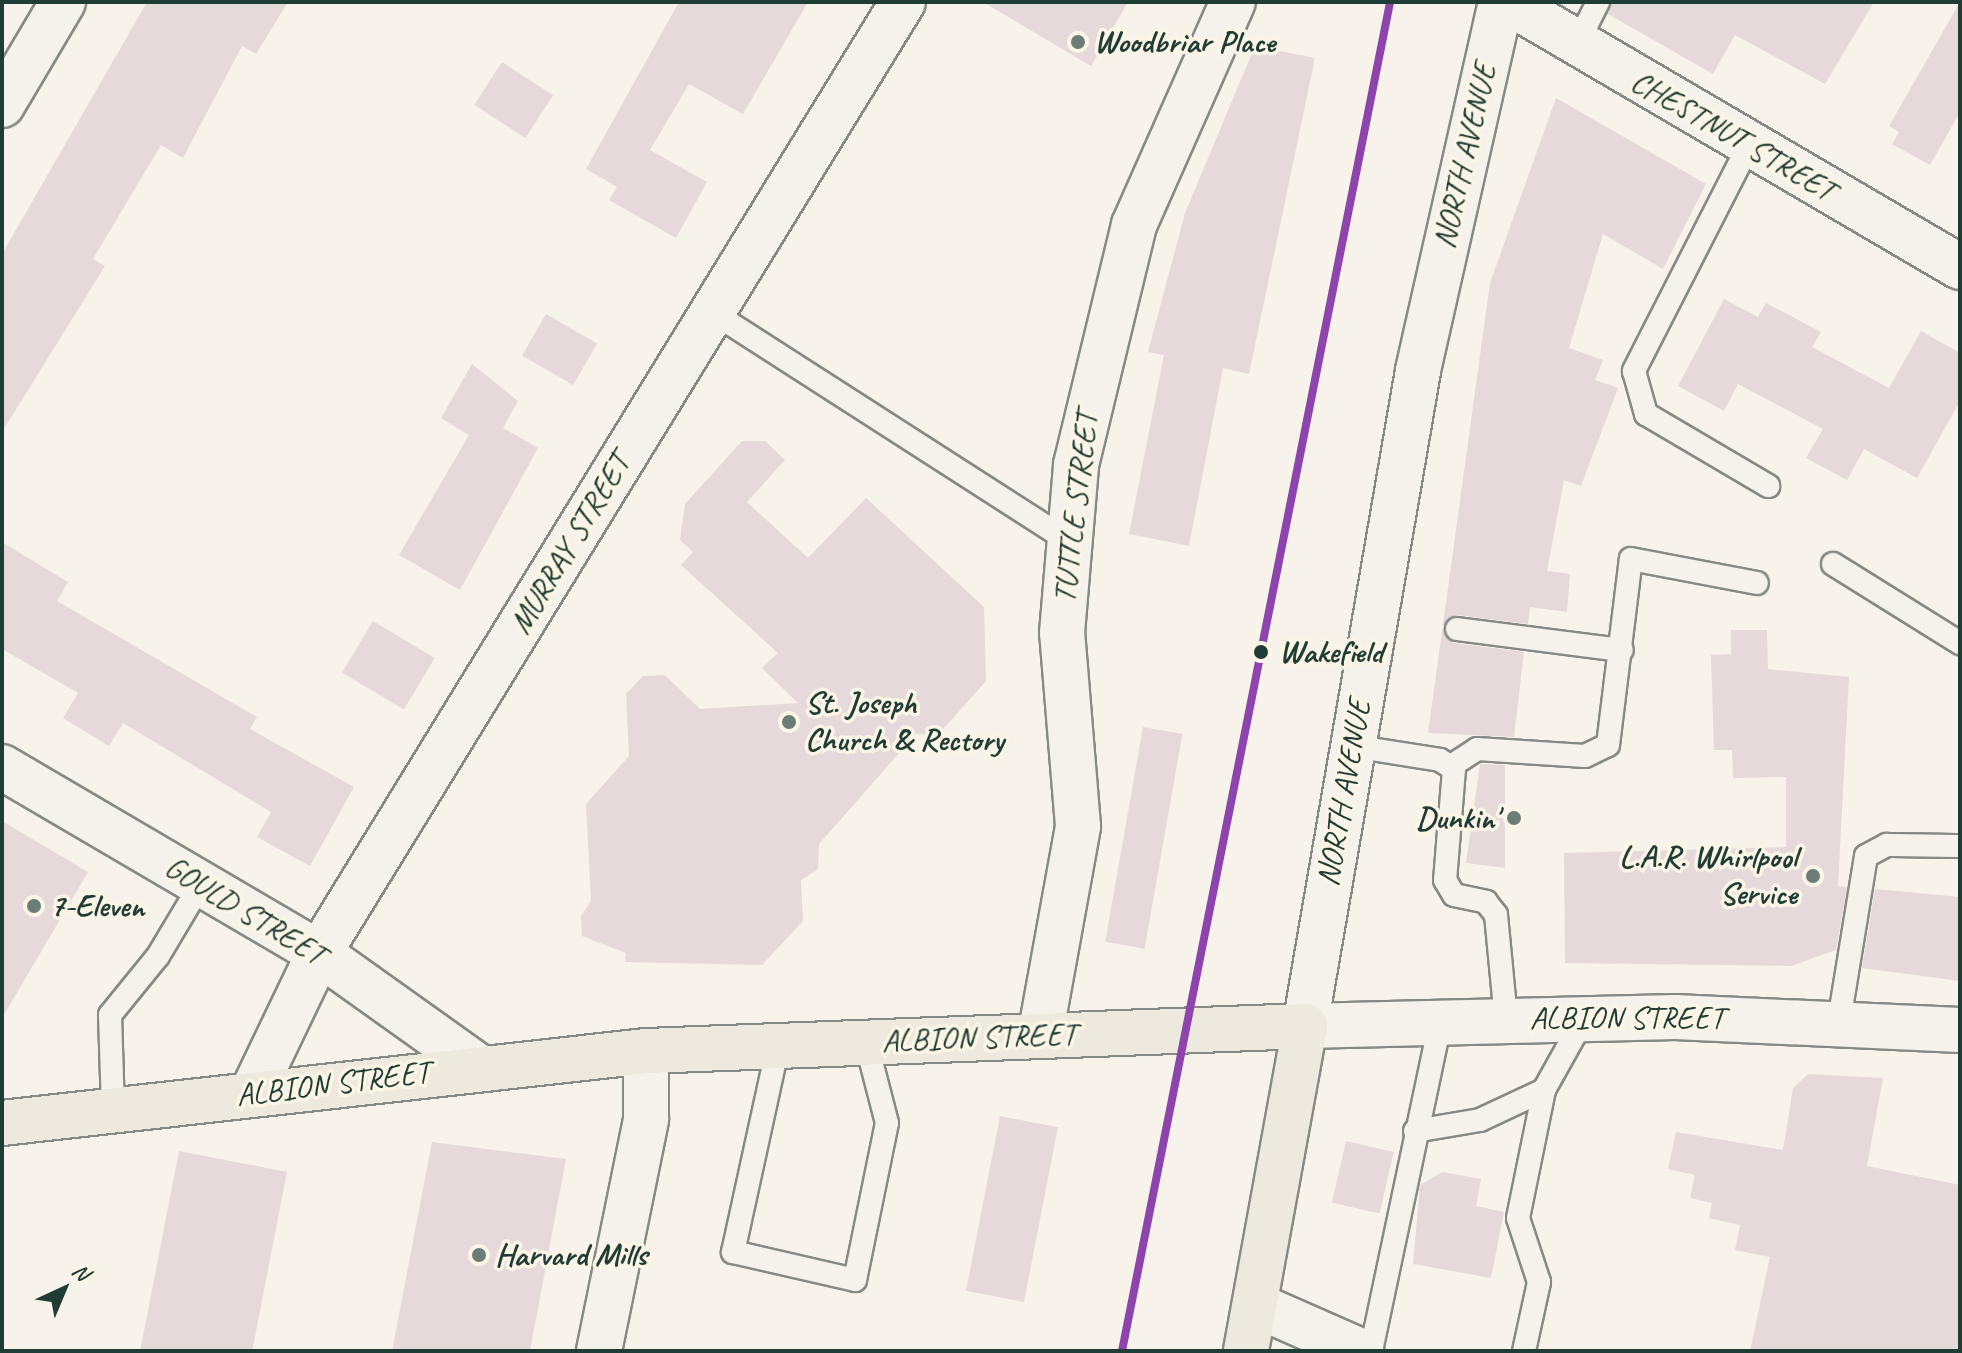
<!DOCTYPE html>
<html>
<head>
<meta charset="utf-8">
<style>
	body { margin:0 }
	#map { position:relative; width:1962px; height:1353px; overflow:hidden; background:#f7f3ea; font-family:Caveat,sans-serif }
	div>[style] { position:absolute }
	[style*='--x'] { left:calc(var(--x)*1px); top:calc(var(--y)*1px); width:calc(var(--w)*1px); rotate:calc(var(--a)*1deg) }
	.building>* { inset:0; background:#e5d9da; transform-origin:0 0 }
	.roads { filter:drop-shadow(2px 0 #868984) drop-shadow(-2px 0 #868984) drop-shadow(0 2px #868984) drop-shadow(0 -2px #868984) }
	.lane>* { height:22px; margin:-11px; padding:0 11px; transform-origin:11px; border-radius:11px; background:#f5f2ec }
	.street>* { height:44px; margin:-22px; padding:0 22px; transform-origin:22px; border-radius:22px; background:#f5f2ec }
	.secondary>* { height:44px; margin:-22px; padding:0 22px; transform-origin:22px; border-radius:22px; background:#f5f2ec }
	.primary>* { height:44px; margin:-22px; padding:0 22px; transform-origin:22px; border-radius:22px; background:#eee9df }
	.rail-1>* { height:8px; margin:-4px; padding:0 4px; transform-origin:4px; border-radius:4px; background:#8e44ad }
	.dots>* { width:22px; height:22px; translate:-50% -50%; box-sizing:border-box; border:4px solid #fcf5e5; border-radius:50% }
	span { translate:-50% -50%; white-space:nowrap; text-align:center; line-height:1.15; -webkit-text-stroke:7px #fcf5e5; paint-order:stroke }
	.poi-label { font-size:32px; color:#1f3d34; font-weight:700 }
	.left { translate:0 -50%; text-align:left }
	.right { translate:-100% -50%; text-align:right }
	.street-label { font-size:32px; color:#1f3d34 }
	.stop-label { font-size:32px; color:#1f3d34; font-weight:700 }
	.frame { position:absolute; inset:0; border:4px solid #1f3d34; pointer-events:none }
	.north { position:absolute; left:24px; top:1249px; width:80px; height:80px; -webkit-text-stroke:6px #fcf5e5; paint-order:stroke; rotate:44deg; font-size:22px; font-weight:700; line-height:32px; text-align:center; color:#1f3d34 }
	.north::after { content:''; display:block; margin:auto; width:28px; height:36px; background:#1f3d34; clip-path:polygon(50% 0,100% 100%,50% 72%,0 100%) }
</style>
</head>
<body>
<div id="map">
	<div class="building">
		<i style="clip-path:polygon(147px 2px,288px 2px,256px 54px,242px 46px,183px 158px,161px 145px,93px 259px,105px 266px,2px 432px,2px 254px)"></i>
		<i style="clip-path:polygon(679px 2px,808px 2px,743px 114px,689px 84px,650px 150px,707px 182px,676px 238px,609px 200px,617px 187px,586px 169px)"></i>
		<i style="clip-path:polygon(983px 2px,1128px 2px,1091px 66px)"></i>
		<i style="clip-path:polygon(1612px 2px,1874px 2px,1825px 84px,1735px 35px,1713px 74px,1608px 14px)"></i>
		<i style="clip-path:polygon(1960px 2px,1960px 112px,1930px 165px,1892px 144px,1899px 132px,1889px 126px)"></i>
		<i style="clip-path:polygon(1255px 46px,1315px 58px,1249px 374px,1223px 368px,1189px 546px,1129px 534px,1164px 355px,1148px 352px,1185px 213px)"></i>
		<i style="left:502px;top:62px;width:61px;height:51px;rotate:33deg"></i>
		<i style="clip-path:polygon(1556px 98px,1706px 184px,1663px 269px,1603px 234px,1569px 348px,1603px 360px,1595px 380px,1618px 388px,1581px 486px,1564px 480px,1547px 571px,1570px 574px,1567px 612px,1530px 607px,1528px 624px,1458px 615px,1443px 626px,1454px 643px,1524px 652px,1514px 737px,1428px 733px,1490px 283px)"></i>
		<i style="clip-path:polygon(1724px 299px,1758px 317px,1766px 303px,1821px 332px,1812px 347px,1889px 388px,1921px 331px,1960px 353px,1960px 401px,1917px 478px,1864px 449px,1847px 480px,1806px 458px,1823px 429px,1738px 384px,1724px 411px,1678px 386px)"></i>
		<i style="left:546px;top:314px;width:59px;height:48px;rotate:30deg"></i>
		<i style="clip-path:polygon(472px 364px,518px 401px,503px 428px,538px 448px,460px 590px,399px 555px,469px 435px,441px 418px)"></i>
		<i style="clip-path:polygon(742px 441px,765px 441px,785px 460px,747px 502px,808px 558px,866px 498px,984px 607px,986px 681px,938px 735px,916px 734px,819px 844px,818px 869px,801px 880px,803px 921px,762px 965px,625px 962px,626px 953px,582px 936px,581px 916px,591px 901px,586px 804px,629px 756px,626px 694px,643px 676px,665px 675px,700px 709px,798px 703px,762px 668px,778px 653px,681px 565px,693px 552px,680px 540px,685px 504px)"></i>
		<i style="clip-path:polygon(2px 542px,68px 582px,57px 601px,257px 717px,250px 729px,354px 787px,310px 866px,257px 837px,271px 812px,123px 723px,109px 746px,63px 718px,78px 693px,2px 649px)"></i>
		<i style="left:373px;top:621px;width:72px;height:60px;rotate:31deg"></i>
		<i style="clip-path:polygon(1731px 630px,1767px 630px,1768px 669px,1849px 677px,1838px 886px,1847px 887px,1836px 950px,1791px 966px,1565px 963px,1564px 853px,1786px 847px,1786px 777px,1733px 778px,1732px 750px,1714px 750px,1711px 655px,1731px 654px)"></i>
		<i style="left:1143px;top:727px;width:40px;height:218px;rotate:10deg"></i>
		<i style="clip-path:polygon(1480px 764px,1505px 765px,1505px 868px,1466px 863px)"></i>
		<i style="clip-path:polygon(2px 821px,88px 872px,2px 1018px)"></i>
		<i style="clip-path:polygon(1875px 889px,1960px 897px,1960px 981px,1862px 968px)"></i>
		<i style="clip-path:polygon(1808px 1074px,1883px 1078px,1867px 1166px,1960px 1185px,1960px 1351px,1750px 1351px,1770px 1257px,1735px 1250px,1740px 1225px,1709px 1218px,1712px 1203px,1690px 1198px,1695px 1175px,1668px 1169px,1676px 1132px,1783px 1150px,1793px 1088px)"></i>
		<i style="left:1000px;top:1116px;width:59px;height:178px;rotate:11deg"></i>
		<i style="left:1346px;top:1141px;width:49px;height:63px;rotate:13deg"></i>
		<i style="clip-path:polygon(432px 1142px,566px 1159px,530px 1351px,392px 1351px)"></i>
		<i style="left:179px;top:1151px;width:110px;height:204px;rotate:11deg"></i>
		<i style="clip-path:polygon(1442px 1172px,1481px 1179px,1476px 1206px,1504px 1212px,1491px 1278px,1413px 1264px,1420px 1185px)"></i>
	</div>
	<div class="roads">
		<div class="lane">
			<i style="--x:1576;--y:46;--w:49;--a:-63.4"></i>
			<i style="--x:1749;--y:145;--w:254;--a:117"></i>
			<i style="--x:1634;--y:371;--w:45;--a:74.4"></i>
			<i style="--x:1646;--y:414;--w:142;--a:30.5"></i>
			<i style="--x:712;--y:312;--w:421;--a:32.7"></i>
			<i style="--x:1833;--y:564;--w:150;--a:31.9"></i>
			<i style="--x:1457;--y:629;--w:166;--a:7.3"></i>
			<i style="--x:1352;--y:746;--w:89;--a:9"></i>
			<i style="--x:1440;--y:760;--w:17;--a:33"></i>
			<i style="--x:1454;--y:769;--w:111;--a:94.6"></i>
			<i style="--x:1445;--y:880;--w:17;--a:59"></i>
			<i style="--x:1454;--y:895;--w:33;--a:12"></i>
			<i style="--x:1486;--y:902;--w:16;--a:52"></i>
			<i style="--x:1496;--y:915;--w:103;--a:84.5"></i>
			<i style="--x:1451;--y:766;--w:31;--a:-33"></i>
			<i style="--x:1477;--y:749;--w:108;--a:3.7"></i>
			<i style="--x:1585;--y:756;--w:25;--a:-26"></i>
			<i style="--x:1608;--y:745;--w:187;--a:-83"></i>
			<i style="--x:1631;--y:559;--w:128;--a:10.8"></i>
			<i style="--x:1839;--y:1021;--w:167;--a:-80.7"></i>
			<i style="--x:1866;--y:856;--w:24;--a:-28"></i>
			<i style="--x:1887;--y:845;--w:73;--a:0.8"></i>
			<i style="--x:778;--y:1046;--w:211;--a:102.3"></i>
			<i style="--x:733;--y:1252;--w:125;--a:12.9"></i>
			<i style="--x:855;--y:1280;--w:160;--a:-78.5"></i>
			<i style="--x:887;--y:1123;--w:84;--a:-104.5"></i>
			<i style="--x:113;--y:1110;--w:95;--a:-91.8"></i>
			<i style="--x:110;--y:1015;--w:76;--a:-50.9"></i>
			<i style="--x:158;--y:956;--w:84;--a:-59.2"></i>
			<i style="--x:1415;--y:1131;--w:66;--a:-9.6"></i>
			<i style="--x:1480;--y:1120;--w:71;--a:-25.1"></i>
			<i style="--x:1544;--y:1090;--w:82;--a:-60.9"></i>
			<i style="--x:1371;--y:1351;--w:338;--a:-78.1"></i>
			<i style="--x:1524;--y:1351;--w:71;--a:-77.7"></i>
			<i style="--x:1539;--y:1282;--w:67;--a:-108.2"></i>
			<i style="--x:1518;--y:1218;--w:131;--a:-78.5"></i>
		</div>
		<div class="street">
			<i style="--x:1508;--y:2;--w:524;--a:30.38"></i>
			<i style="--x:2;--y:105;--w:120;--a:-59.4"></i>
			<i style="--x:2;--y:767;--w:368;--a:30.4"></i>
			<i style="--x:319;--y:953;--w:198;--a:35.5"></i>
			<i style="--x:1040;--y:1036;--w:213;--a:-79.7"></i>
			<i style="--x:1078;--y:826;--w:194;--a:-94.7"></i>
			<i style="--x:1062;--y:633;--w:169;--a:-85.2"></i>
			<i style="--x:1076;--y:465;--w:247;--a:-76.4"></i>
			<i style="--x:1134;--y:225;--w:244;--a:-66.1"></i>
			<i style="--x:252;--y:1093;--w:155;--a:-64.4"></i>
			<i style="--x:319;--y:953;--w:1116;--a:-58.45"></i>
			<i style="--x:1256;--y:1305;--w:115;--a:23.7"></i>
			<i style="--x:599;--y:1351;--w:237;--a:-78.5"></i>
			<i style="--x:646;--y:1119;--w:68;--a:-90"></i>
		</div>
		<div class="secondary">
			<i style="--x:1501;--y:2;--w:378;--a:102.7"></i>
			<i style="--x:1418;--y:371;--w:665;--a:99.79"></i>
			<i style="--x:1305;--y:1026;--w:370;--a:-1.4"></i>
			<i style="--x:1675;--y:1017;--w:285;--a:2.6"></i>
		</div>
		<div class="primary">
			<i style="--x:2;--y:1123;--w:648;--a:-6.38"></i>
			<i style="--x:646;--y:1051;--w:659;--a:-2.17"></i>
			<i style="--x:1305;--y:1026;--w:330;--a:100.3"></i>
		</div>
	</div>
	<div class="rail-1">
		<i style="--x:1122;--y:1351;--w:1375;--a:-78.76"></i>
	</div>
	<div class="dots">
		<i style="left:1078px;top:42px;background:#6b7d74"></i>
		<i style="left:1261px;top:652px;background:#1f3d34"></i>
		<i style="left:789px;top:722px;background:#6b7d74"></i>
		<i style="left:1514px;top:818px;background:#6b7d74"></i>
		<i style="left:1813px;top:876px;background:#6b7d74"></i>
		<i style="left:34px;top:906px;background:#6b7d74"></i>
		<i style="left:479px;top:1255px;background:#6b7d74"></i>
	</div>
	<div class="poi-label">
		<span class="left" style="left:1094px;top:42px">Woodbriar Place</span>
		<span class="left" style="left:805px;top:722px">St. Joseph<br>Church &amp; Rectory</span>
		<span class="right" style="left:1498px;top:818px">Dunkin'</span>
		<span class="right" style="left:1797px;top:876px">L.A.R. Whirlpool<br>Service</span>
		<span class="left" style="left:50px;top:906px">7-Eleven</span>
		<span class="left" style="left:495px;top:1255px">Harvard Mills</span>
	</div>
	<div class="street-label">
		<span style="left:1733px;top:136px;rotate:30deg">CHESTNUT STREET</span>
		<span style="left:1465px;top:156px;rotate:-77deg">NORTH AVENUE</span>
		<span style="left:1076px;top:508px;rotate:-83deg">TUTTLE STREET</span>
		<span style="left:570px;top:544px;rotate:-59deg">MURRAY STREET</span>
		<span style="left:1344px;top:793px;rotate:-80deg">NORTH AVENUE</span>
		<span style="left:245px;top:911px;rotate:31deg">GOULD STREET</span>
		<span style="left:1627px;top:1018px">ALBION STREET</span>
		<span style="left:979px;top:1038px;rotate:-2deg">ALBION STREET</span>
		<span style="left:333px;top:1084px;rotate:-7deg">ALBION STREET</span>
	</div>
	<div class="stop-label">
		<span class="left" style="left:1279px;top:652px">Wakefield</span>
	</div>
	<div class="frame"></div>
	<div class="north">N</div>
</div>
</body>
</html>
